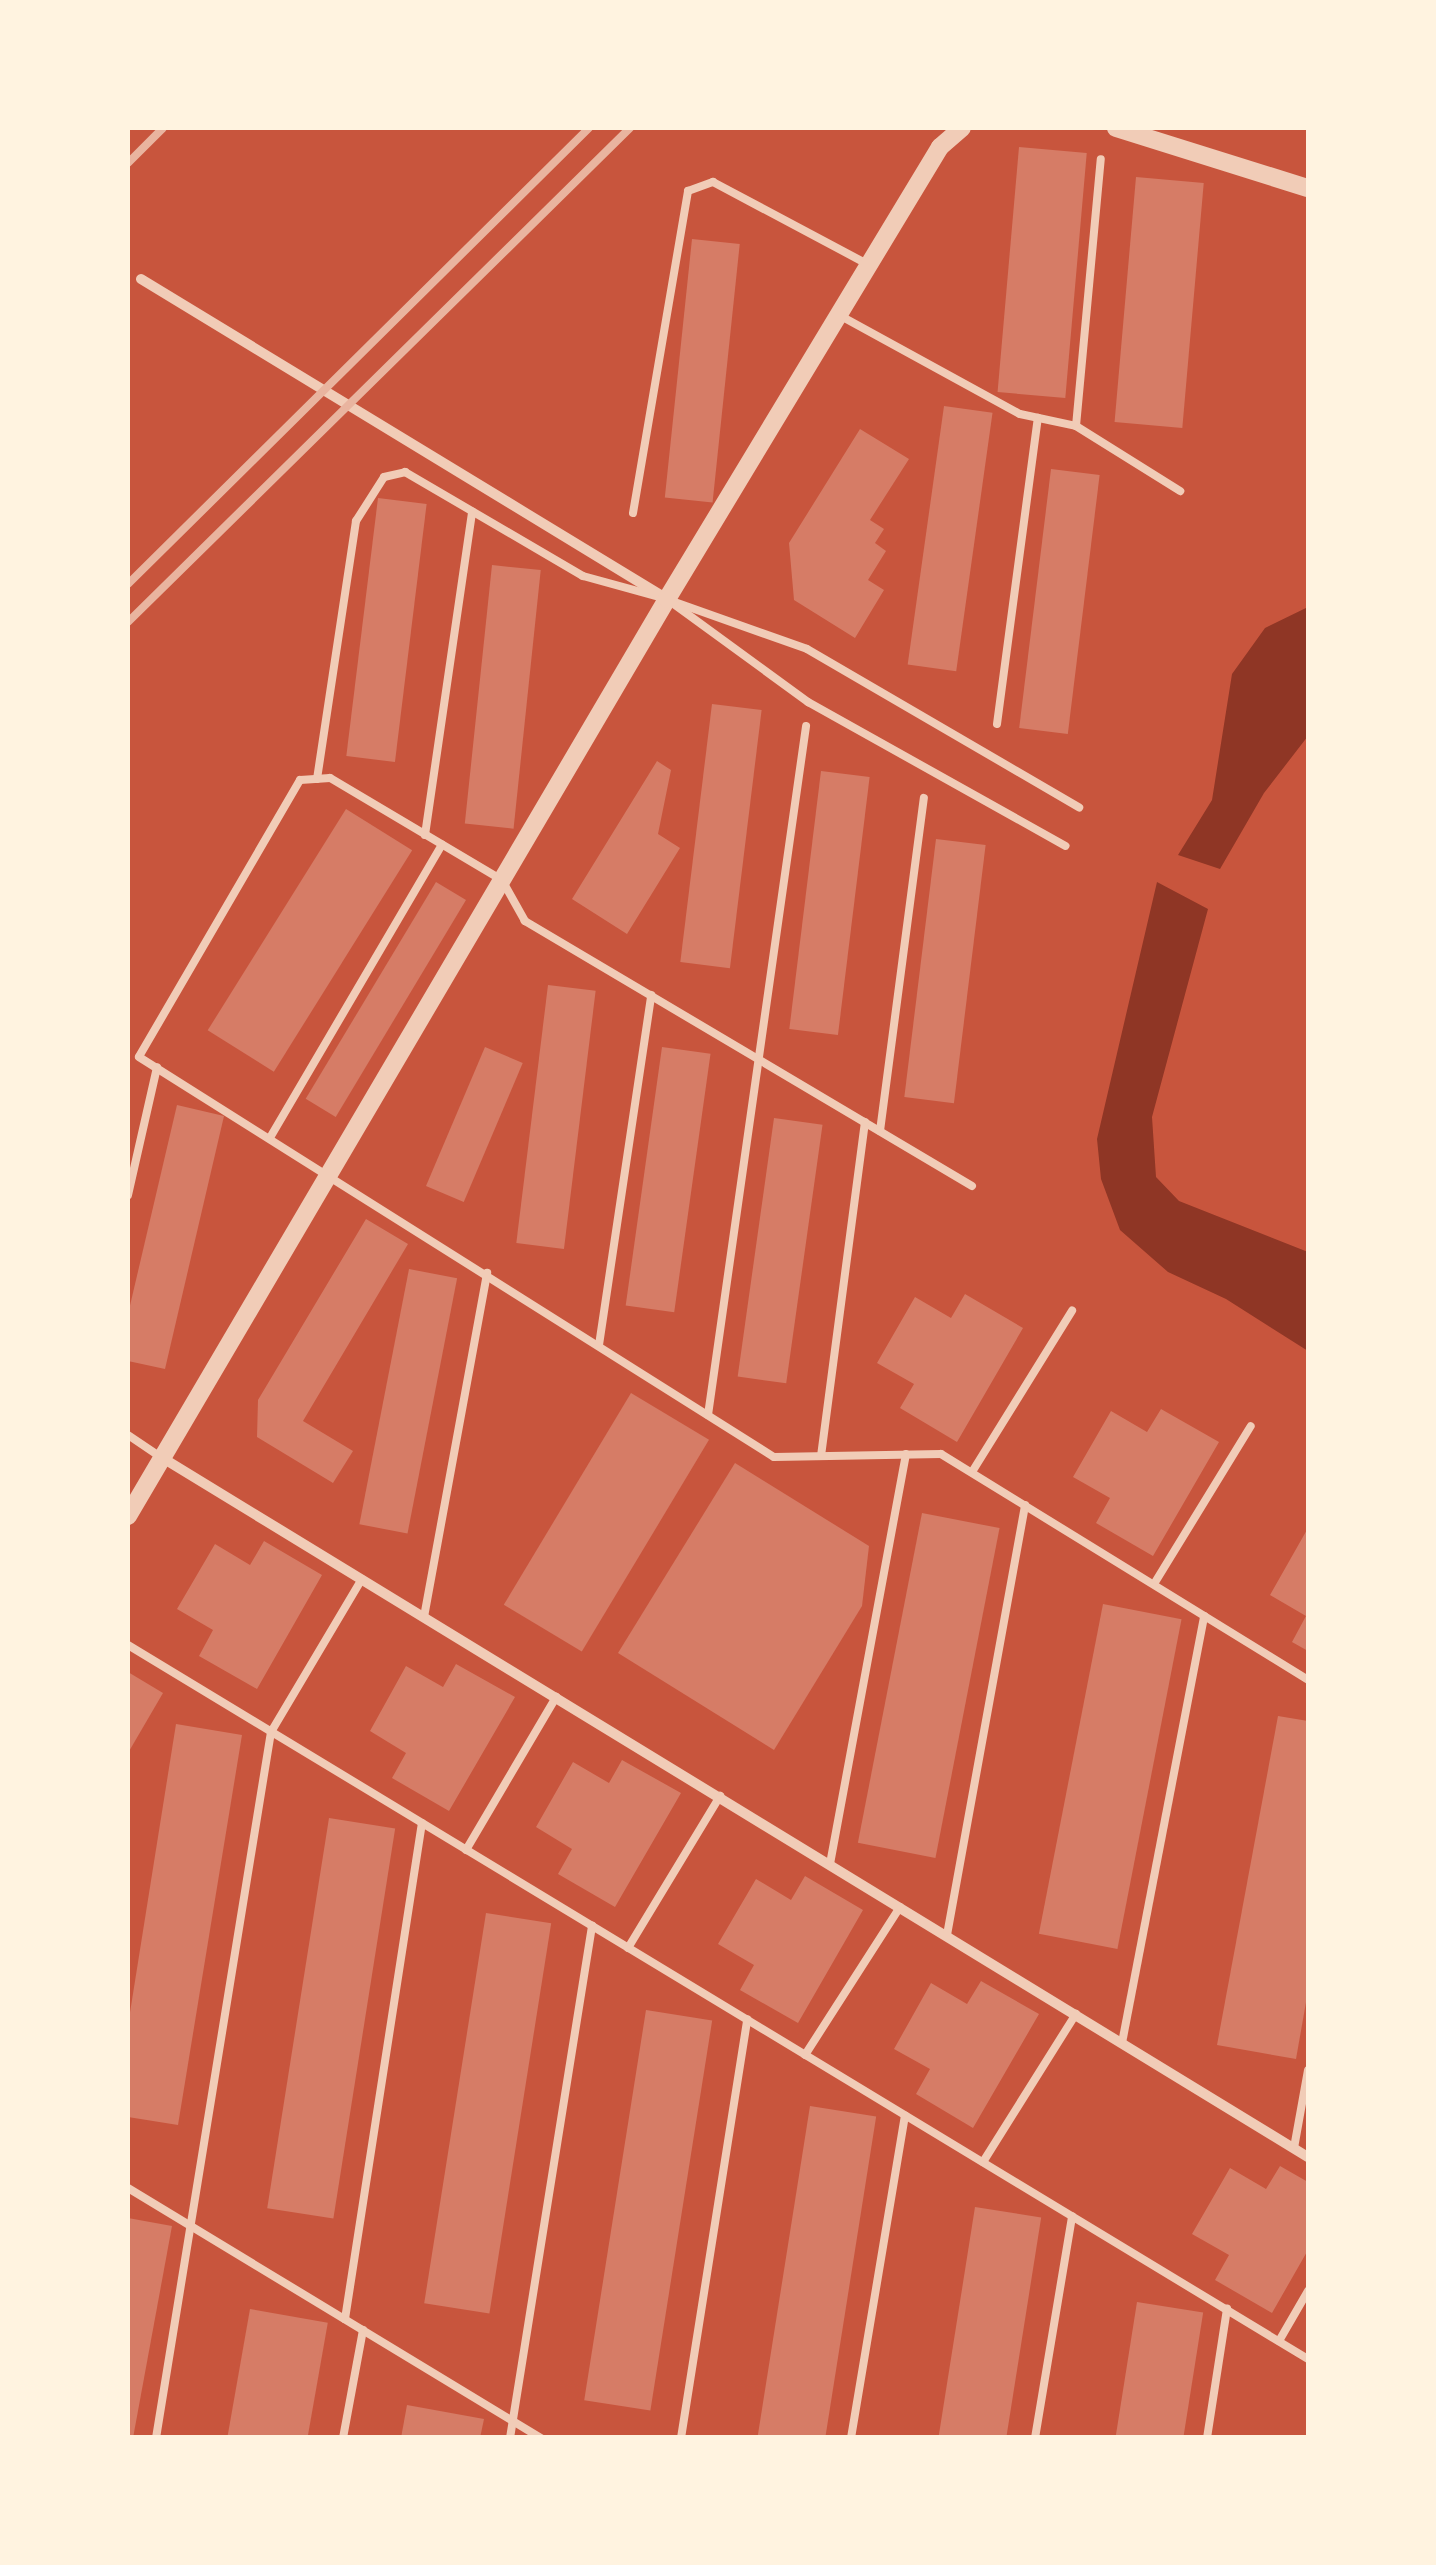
<!DOCTYPE html>
<html>
<head>
<meta charset="utf-8">
<style>
	body { margin:0 }
	#map { position:relative; width:1436px; height:2565px; overflow:hidden; background:#c8553d; font-family:Montserrat,sans-serif }
	div>[style] { position:absolute }
	[style*='--x'] { left:calc(var(--x)*1px); top:calc(var(--y)*1px); width:calc(var(--w)*1px); rotate:calc(var(--a)*1deg) }
	.water>* { inset:0; background:#8f3625 }
	.building>* { inset:0; background:#d67c66; transform-origin:0 0 }
	.service>* { height:8px; margin:-4px; padding:0 4px; transform-origin:4px; border-radius:4px; background:#f1ccb7 }
	.minor>* { height:10px; margin:-5px; padding:0 5px; transform-origin:5px; border-radius:5px; background:#f1ccb7 }
	.tertiary>* { height:18px; margin:-9px; padding:0 9px; transform-origin:9px; border-radius:9px; background:#f1ccb7 }
	.rail>* { height:8px; margin:-4px; padding:0 4px; transform-origin:4px; border-radius:4px; background:#e9b49f }
	span { translate:-50% -50%; white-space:nowrap; text-align:center; line-height:1.15; -webkit-text-stroke:10px #fff3e0; paint-order:stroke }
	.frame { position:absolute; inset:0; border:130px solid #fff3e0; pointer-events:none }
</style>
</head>
<body>
<div id="map">
	<div class="water">
		<i style="clip-path:polygon(1308px 607px,1308px 736px,1264px 793px,1220px 869px,1178px 855px,1212px 800px,1232px 674px,1265px 628px)"></i>
		<i style="clip-path:polygon(1157px 882px,1208px 909px,1152px 1117px,1156px 1177px,1179px 1201px,1308px 1252px,1308px 1351px,1226px 1299px,1168px 1272px,1120px 1230px,1101px 1179px,1097px 1139px)"></i>
	</div>
	<div class="building">
		<i style="left:1019px;top:147px;width:68px;height:246px;rotate:5deg"></i>
		<i style="left:1136px;top:177px;width:68px;height:246px;rotate:5deg"></i>
		<i style="left:692px;top:239px;width:48px;height:260px;rotate:6deg"></i>
		<i style="left:944px;top:406px;width:49px;height:261px;rotate:8deg"></i>
		<i style="clip-path:polygon(860px 429px,909px 459px,870px 520px,884px 529px,875px 543px,886px 551px,868px 580px,884px 590px,855px 638px,794px 600px,789px 543px)"></i>
		<i style="left:1051px;top:469px;width:49px;height:261px;rotate:7deg"></i>
		<i style="left:378px;top:498px;width:49px;height:260px;rotate:7deg"></i>
		<i style="left:492px;top:565px;width:49px;height:260px;rotate:6deg"></i>
		<i style="left:712px;top:704px;width:50px;height:260px;rotate:7deg"></i>
		<i style="clip-path:polygon(657px 761px,671px 770px,658px 834px,680px 848px,627px 934px,572px 899px)"></i>
		<i style="left:821px;top:771px;width:49px;height:260px;rotate:7deg"></i>
		<i style="left:346px;top:809px;width:78px;height:261px;rotate:32deg"></i>
		<i style="left:936px;top:839px;width:50px;height:260px;rotate:7deg"></i>
		<i style="left:436px;top:882px;width:35px;height:253px;rotate:31deg"></i>
		<i style="left:548px;top:985px;width:48px;height:260px;rotate:7deg"></i>
		<i style="left:485px;top:1047px;width:41px;height:151px;rotate:23deg"></i>
		<i style="left:662px;top:1047px;width:49px;height:261px;rotate:8deg"></i>
		<i style="clip-path:polygon(177px 1105px,224px 1116px,165px 1369px,128px 1361px,128px 1314px)"></i>
		<i style="left:774px;top:1118px;width:49px;height:261px;rotate:8deg"></i>
		<i style="clip-path:polygon(366px 1219px,408px 1244px,303px 1421px,353px 1451px,333px 1483px,257px 1437px,258px 1400px)"></i>
		<i style="left:409px;top:1269px;width:49px;height:260px;rotate:11deg"></i>
		<i style="clip-path:polygon(965px 1294px,1023px 1328px,957px 1442px,900px 1408px,914px 1384px,877px 1363px,915px 1297px,951px 1318px)"></i>
		<i style="left:631px;top:1393px;width:91px;height:247px;rotate:31deg"></i>
		<i style="clip-path:polygon(1161px 1409px,1219px 1442px,1153px 1556px,1096px 1523px,1110px 1498px,1073px 1477px,1111px 1411px,1147px 1432px)"></i>
		<i style="clip-path:polygon(735px 1463px,869px 1546px,862px 1606px,774px 1750px,618px 1653px)"></i>
		<i style="left:922px;top:1513px;width:79px;height:336px;rotate:11deg"></i>
		<i style="clip-path:polygon(1308px 1528px,1308px 1651px,1292px 1642px,1306px 1616px,1270px 1595px)"></i>
		<i style="clip-path:polygon(264px 1541px,322px 1575px,257px 1689px,199px 1656px,213px 1630px,177px 1609px,215px 1544px,250px 1565px)"></i>
		<i style="left:1103px;top:1604px;width:80px;height:336px;rotate:11deg"></i>
		<i style="clip-path:polygon(456px 1664px,515px 1697px,449px 1811px,392px 1778px,406px 1753px,370px 1731px,406px 1666px,443px 1687px)"></i>
		<i style="clip-path:polygon(128px 1672px,163px 1693px,128px 1753px)"></i>
		<i style="clip-path:polygon(1278px 1716px,1308px 1721px,1308px 1991px,1296px 2059px,1217px 2045px)"></i>
		<i style="clip-path:polygon(176px 1724px,242px 1735px,178px 2125px,128px 2117px,128px 2025px)"></i>
		<i style="clip-path:polygon(622px 1760px,681px 1793px,615px 1907px,558px 1874px,572px 1849px,536px 1827px,573px 1762px,609px 1783px)"></i>
		<i style="left:329px;top:1818px;width:67px;height:395px;rotate:9deg"></i>
		<i style="clip-path:polygon(805px 1876px,863px 1910px,798px 2023px,740px 1990px,754px 1965px,718px 1944px,756px 1879px,791px 1900px)"></i>
		<i style="left:486px;top:1913px;width:66px;height:395px;rotate:9deg"></i>
		<i style="clip-path:polygon(981px 1981px,1039px 2014px,973px 2128px,916px 2094px,930px 2069px,894px 2049px,931px 1983px,967px 2004px)"></i>
		<i style="left:646px;top:2010px;width:67px;height:395px;rotate:9deg"></i>
		<i style="left:810px;top:2106px;width:67px;height:336px;rotate:9deg"></i>
		<i style="clip-path:polygon(1280px 2166px,1308px 2182px,1308px 2250px,1272px 2313px,1215px 2280px,1229px 2255px,1192px 2234px,1230px 2168px,1266px 2189px)"></i>
		<i style="left:975px;top:2207px;width:67px;height:234px;rotate:9deg"></i>
		<i style="clip-path:polygon(128px 2218px,172px 2226px,133px 2438px,128px 2438px)"></i>
		<i style="left:1137px;top:2302px;width:67px;height:138px;rotate:9deg"></i>
		<i style="left:250px;top:2309px;width:79px;height:131px;rotate:10deg"></i>
		<i style="clip-path:polygon(407px 2405px,484px 2419px,480px 2438px,401px 2438px)"></i>
	</div>
	<div class="service">
		<i style="--x:839;--y:315;--w:206;--a:28.7"></i>
		<i style="--x:1020;--y:414;--w:57;--a:12.1"></i>
		<i style="--x:1076;--y:426;--w:123;--a:32"></i>
		<i style="--x:1076;--y:426;--w:268;--a:-84.7"></i>
		<i style="--x:633;--y:513;--w:327;--a:-80.3"></i>
		<i style="--x:688;--y:191;--w:27;--a:-20"></i>
		<i style="--x:713;--y:182;--w:177;--a:28"></i>
		<i style="--x:669;--y:600;--w:146;--a:19.5"></i>
		<i style="--x:807;--y:649;--w:315;--a:30.2"></i>
		<i style="--x:675;--y:605;--w:165;--a:36.1"></i>
		<i style="--x:808;--y:702;--w:295;--a:29.2"></i>
		<i style="--x:997;--y:724;--w:309;--a:-82.4"></i>
		<i style="--x:317;--y:779;--w:261;--a:-81.4"></i>
		<i style="--x:356;--y:521;--w:52;--a:-57.5"></i>
		<i style="--x:384;--y:477;--w:22;--a:-13"></i>
		<i style="--x:405;--y:472;--w:206;--a:30.3"></i>
		<i style="--x:583;--y:576;--w:76;--a:15.3"></i>
		<i style="--x:425;--y:835;--w:327;--a:-81.7"></i>
		<i style="--x:880;--y:1131;--w:336;--a:-82.5"></i>
		<i style="--x:271;--y:1136;--w:338;--a:-59.6"></i>
		<i style="--x:972;--y:1186;--w:520;--a:-149.34"></i>
		<i style="--x:525;--y:921;--w:47;--a:-119.3"></i>
		<i style="--x:502;--y:880;--w:200;--a:-149.3"></i>
		<i style="--x:330;--y:778;--w:30;--a:176"></i>
		<i style="--x:300;--y:780;--w:320;--a:120.2"></i>
		<i style="--x:139;--y:1057;--w:750;--a:32.21"></i>
		<i style="--x:774;--y:1457;--w:167;--a:-1"></i>
		<i style="--x:941;--y:1454;--w:431;--a:31.6"></i>
		<i style="--x:128;--y:1195;--w:131;--a:-77.2"></i>
		<i style="--x:599;--y:1345;--w:354;--a:-81.5"></i>
		<i style="--x:708;--y:1415;--w:696;--a:-81.9"></i>
		<i style="--x:128;--y:1435;--w:40;--a:34"></i>
		<i style="--x:821;--y:1456;--w:337;--a:-82.5"></i>
		<i style="--x:972;--y:1472;--w:190;--a:-58.2"></i>
		<i style="--x:1154;--y:1584;--w:185;--a:-58.5"></i>
		<i style="--x:424;--y:1617;--w:350;--a:-79.6"></i>
		<i style="--x:128;--y:1645;--w:1379;--a:31.18"></i>
		<i style="--x:466;--y:1850;--w:178;--a:-59.5"></i>
		<i style="--x:830;--y:1864;--w:417;--a:-79.5"></i>
		<i style="--x:947;--y:1935;--w:437;--a:-79.7"></i>
		<i style="--x:628;--y:1948;--w:178;--a:-58.8"></i>
		<i style="--x:1122;--y:2043;--w:435;--a:-79.1"></i>
		<i style="--x:805;--y:2055;--w:176;--a:-57.3"></i>
		<i style="--x:1294;--y:2148;--w:79;--a:-79.8"></i>
		<i style="--x:983;--y:2162;--w:175;--a:-57.9"></i>
		<i style="--x:128;--y:2188;--w:483;--a:31.2"></i>
		<i style="--x:345;--y:2319;--w:502;--a:-81.18"></i>
		<i style="--x:1279;--y:2341;--w:58;--a:-59.9"></i>
		<i style="--x:156;--y:2438;--w:715;--a:-80.75"></i>
		<i style="--x:271;--y:1732;--w:178;--a:-59.3"></i>
		<i style="--x:343;--y:2438;--w:110;--a:-79.5"></i>
		<i style="--x:510;--y:2438;--w:519;--a:-80.9"></i>
		<i style="--x:681;--y:2438;--w:424;--a:-81"></i>
		<i style="--x:851;--y:2438;--w:327;--a:-80.5"></i>
		<i style="--x:1035;--y:2438;--w:225;--a:-80.5"></i>
		<i style="--x:1207;--y:2438;--w:131;--a:-81.2"></i>
	</div>
	<div class="minor">
		<i style="--x:141;--y:279;--w:616;--a:31.31"></i>
		<i style="--x:161;--y:1457;--w:1344;--a:31.4"></i>
	</div>
	<div class="tertiary">
		<i style="--x:1116;--y:128;--w:201;--a:17.4"></i>
		<i style="--x:128;--y:1516;--w:1064;--a:-59.55"></i>
		<i style="--x:667;--y:599;--w:528;--a:-58.87"></i>
		<i style="--x:940;--y:147;--w:29;--a:-41"></i>
	</div>
	<div class="rail">
		<i style="--x:128;--y:163;--w:49;--a:-45"></i>
		<i style="--x:128;--y:584;--w:648;--a:-44.69"></i>
		<i style="--x:128;--y:622;--w:704;--a:-44.54"></i>
	</div>
	<div class="frame"></div>
</div>
</body>
</html>
